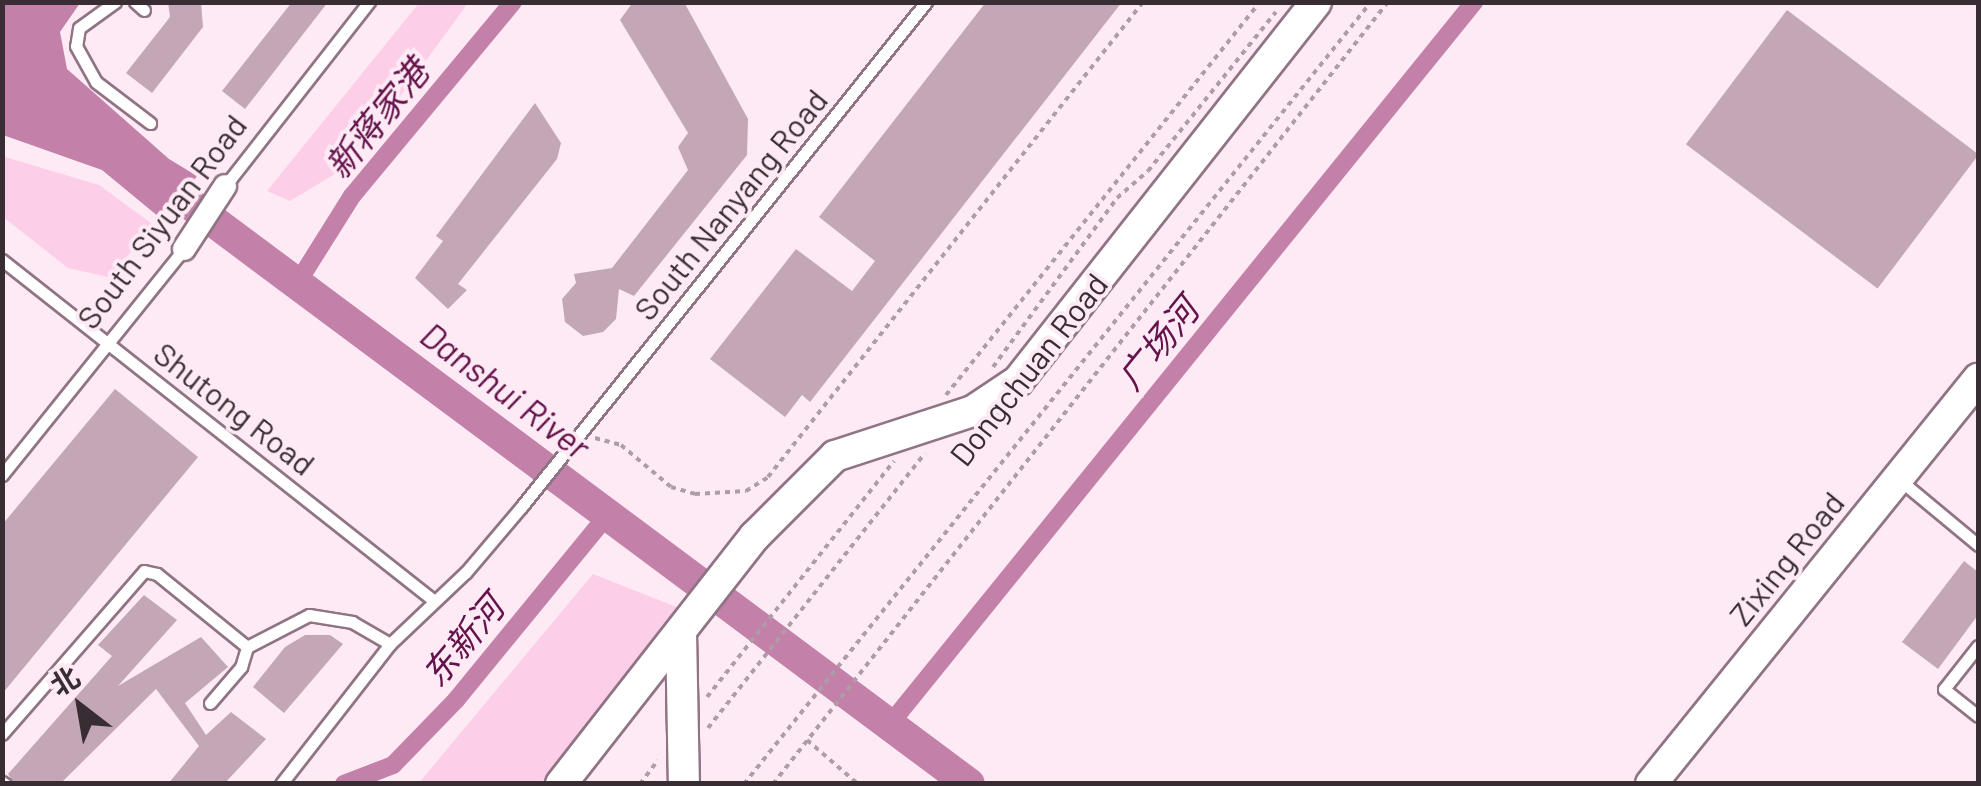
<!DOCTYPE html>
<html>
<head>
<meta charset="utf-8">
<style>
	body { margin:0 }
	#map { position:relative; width:1981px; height:786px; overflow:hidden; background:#fdeaf4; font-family:Barlow,"Noto Sans SC",sans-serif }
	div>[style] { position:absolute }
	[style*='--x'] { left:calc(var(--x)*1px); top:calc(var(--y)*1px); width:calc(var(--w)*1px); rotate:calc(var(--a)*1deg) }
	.green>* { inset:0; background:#fdcee8 }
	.water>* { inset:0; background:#c380a8 }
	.canal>* { height:18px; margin:-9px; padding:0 9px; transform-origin:9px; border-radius:9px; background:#c380a8 }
	.river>* { height:32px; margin:-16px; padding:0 16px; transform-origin:16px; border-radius:16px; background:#c380a8 }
	.building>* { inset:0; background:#c4a7b7; transform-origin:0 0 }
	.path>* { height:4px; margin-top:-2px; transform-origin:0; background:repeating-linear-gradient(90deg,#ad9da6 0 5px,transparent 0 10px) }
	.roads { filter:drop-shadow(2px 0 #907484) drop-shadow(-2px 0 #907484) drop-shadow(0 2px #907484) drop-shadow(0 -2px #907484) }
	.lane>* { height:11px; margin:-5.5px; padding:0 5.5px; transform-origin:5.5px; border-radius:5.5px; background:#fff }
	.street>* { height:22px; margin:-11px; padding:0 11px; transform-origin:11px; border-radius:11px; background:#fff }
	.secondary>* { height:30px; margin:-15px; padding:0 15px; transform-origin:15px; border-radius:15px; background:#fff }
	span { translate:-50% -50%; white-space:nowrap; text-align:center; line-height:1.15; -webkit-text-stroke:8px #fdeaf4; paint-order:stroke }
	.street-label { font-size:32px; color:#392d34 }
	.water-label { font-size:35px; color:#63124a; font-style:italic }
	.frame { position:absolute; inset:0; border:5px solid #392d34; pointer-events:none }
	.north { position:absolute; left:30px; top:656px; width:100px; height:100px; -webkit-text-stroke:8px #fdeaf4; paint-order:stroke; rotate:329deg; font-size:28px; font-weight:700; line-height:40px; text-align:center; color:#392d34 }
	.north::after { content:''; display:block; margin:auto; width:35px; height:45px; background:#392d34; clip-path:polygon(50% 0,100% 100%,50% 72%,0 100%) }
</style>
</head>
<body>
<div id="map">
	<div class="green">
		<i style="clip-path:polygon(419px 3px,468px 3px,374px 132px,335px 174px,290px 201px,267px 191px)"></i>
		<i style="clip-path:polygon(2px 156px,99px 185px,155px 226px,108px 277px,68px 268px,3px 217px)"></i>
		<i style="clip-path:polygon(593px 574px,684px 610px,542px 783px,418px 784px)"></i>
	</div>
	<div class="water">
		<i style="clip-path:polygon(2px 3px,80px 3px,60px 32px,67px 69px,169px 159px,197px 176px,165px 222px,102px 170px,3px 135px)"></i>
	</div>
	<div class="canal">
		<i style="--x:298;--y:282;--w:102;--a:-57.9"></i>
		<i style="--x:352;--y:196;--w:252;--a:-50.3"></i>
		<i style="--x:890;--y:724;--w:929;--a:-51.03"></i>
		<i style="--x:344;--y:784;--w:53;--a:-21.2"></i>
		<i style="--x:393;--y:765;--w:91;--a:-45.9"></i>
		<i style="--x:456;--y:700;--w:242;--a:-50.7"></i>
	</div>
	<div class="river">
		<i style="--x:146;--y:171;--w:1026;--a:36.68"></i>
	</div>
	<div class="building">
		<i style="clip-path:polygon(168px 2px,201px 2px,203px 27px,152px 93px,126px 73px,170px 17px)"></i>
		<i style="clip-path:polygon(292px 2px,328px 2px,245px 109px,222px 91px)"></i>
		<i style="clip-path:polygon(633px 2px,684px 2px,748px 119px,747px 155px,634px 296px,619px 289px,616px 319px,603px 332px,583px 336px,565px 322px,562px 299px,576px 283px,574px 274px,612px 268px,688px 170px,678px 147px,688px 133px,620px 20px)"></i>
		<i style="clip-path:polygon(986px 2px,1122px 2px,810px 402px,802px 395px,785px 417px,710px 359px,796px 249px,852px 291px,875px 261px,819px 217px)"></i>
		<i style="left:1787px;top:10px;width:240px;height:168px;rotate:37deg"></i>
		<i style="clip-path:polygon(535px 103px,561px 143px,557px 159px,458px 284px,467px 290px,448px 309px,415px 278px,443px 241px,436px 236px)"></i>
		<i style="clip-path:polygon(115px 389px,198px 457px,2px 694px,2px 525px)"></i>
		<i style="clip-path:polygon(1964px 561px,1978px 572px,1978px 615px,1938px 669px,1902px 642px)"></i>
		<i style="clip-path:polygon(144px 595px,177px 620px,118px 686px,201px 637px,228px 667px,185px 703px,206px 735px,231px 712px,266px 739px,224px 784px,168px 784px,199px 746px,156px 689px,60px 784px,15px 784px,8px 774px,112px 656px,98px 645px)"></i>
		<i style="clip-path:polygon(305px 635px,330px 635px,343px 644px,284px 713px,253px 687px,285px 647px)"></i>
	</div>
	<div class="path">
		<i style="--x:993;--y:367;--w:210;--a:-53.7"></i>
		<i style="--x:1117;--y:198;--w:41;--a:-41.1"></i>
		<i style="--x:1148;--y:171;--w:204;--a:-51.2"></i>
		<i style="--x:946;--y:395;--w:503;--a:-51.38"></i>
		<i style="--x:595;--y:438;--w:27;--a:15"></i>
		<i style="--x:621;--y:445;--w:65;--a:40"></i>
		<i style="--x:671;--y:487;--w:25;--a:16"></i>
		<i style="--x:695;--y:494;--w:51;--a:-3.4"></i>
		<i style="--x:746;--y:491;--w:26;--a:-32"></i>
		<i style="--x:768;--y:477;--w:605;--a:-51.71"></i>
		<i style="--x:707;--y:697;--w:301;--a:-51.6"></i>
		<i style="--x:708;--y:728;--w:350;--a:-51.7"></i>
		<i style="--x:807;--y:740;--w:67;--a:40.8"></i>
		<i style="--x:640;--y:784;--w:30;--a:-53"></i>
		<i style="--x:744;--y:784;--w:1002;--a:-51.28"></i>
		<i style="--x:773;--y:784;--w:995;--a:-51.82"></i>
	</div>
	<div class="roads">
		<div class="lane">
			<i style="--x:115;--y:2;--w:44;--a:144.2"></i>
			<i style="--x:79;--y:28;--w:18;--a:99"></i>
			<i style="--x:76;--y:46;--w:41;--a:60.9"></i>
			<i style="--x:96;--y:82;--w:68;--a:37.2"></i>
			<i style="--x:135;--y:2;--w:12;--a:42"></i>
			<i style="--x:225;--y:186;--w:234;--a:-52"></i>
			<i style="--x:2;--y:260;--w:549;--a:38.27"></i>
			<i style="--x:2;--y:475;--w:290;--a:-51.2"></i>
			<i style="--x:1901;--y:481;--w:100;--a:39.7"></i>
			<i style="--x:1978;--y:646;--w:55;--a:128.3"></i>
			<i style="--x:1944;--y:689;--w:43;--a:38.5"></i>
			<i style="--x:210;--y:703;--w:48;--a:-49.3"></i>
			<i style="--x:241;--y:667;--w:21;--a:-73"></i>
			<i style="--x:2;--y:734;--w:216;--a:-48.9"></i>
			<i style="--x:144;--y:571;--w:13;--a:13"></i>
			<i style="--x:157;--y:574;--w:116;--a:39"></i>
			<i style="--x:247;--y:647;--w:70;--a:-27.3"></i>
			<i style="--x:309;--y:615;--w:44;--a:9.2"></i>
			<i style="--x:352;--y:622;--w:44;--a:30.1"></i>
			<i style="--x:2;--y:782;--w:4;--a:34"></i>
			<i style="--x:281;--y:784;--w:177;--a:-52.1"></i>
			<i style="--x:390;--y:644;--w:105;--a:-43.5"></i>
			<i style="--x:466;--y:572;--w:87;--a:-49.7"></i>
			<i style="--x:522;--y:506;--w:646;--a:-51.28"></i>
		</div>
		<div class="street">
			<i style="--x:184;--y:249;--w:75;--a:-56.9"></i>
		</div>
		<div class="secondary">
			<i style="--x:681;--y:632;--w:152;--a:88.9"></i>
			<i style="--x:561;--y:784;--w:315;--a:-52"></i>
			<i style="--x:755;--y:536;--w:113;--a:-45"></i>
			<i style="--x:835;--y:456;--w:145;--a:-18.1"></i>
			<i style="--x:973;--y:411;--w:54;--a:-33.7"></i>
			<i style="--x:1018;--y:381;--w:482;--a:-51.8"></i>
			<i style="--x:1651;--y:784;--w:521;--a:-51.08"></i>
		</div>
	</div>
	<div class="street-label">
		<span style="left:730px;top:204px;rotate:-51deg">South Nanyang Road</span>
		<span style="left:161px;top:221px;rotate:-53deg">South Siyuan Road</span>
		<span style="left:1028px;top:369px;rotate:-52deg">Dongchuan Road</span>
		<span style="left:235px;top:408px;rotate:38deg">Shutong Road</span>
		<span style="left:1786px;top:558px;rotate:-51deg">Zixing Road</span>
	</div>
	<div class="water-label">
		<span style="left:376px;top:118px;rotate:-51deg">新蒋家港</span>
		<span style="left:1157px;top:343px;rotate:-51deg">广场河</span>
		<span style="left:506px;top:390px;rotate:37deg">Danshui River</span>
		<span style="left:462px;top:640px;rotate:-50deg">东新河</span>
	</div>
	<div class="frame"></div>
	<div class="north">北</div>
</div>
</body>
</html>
